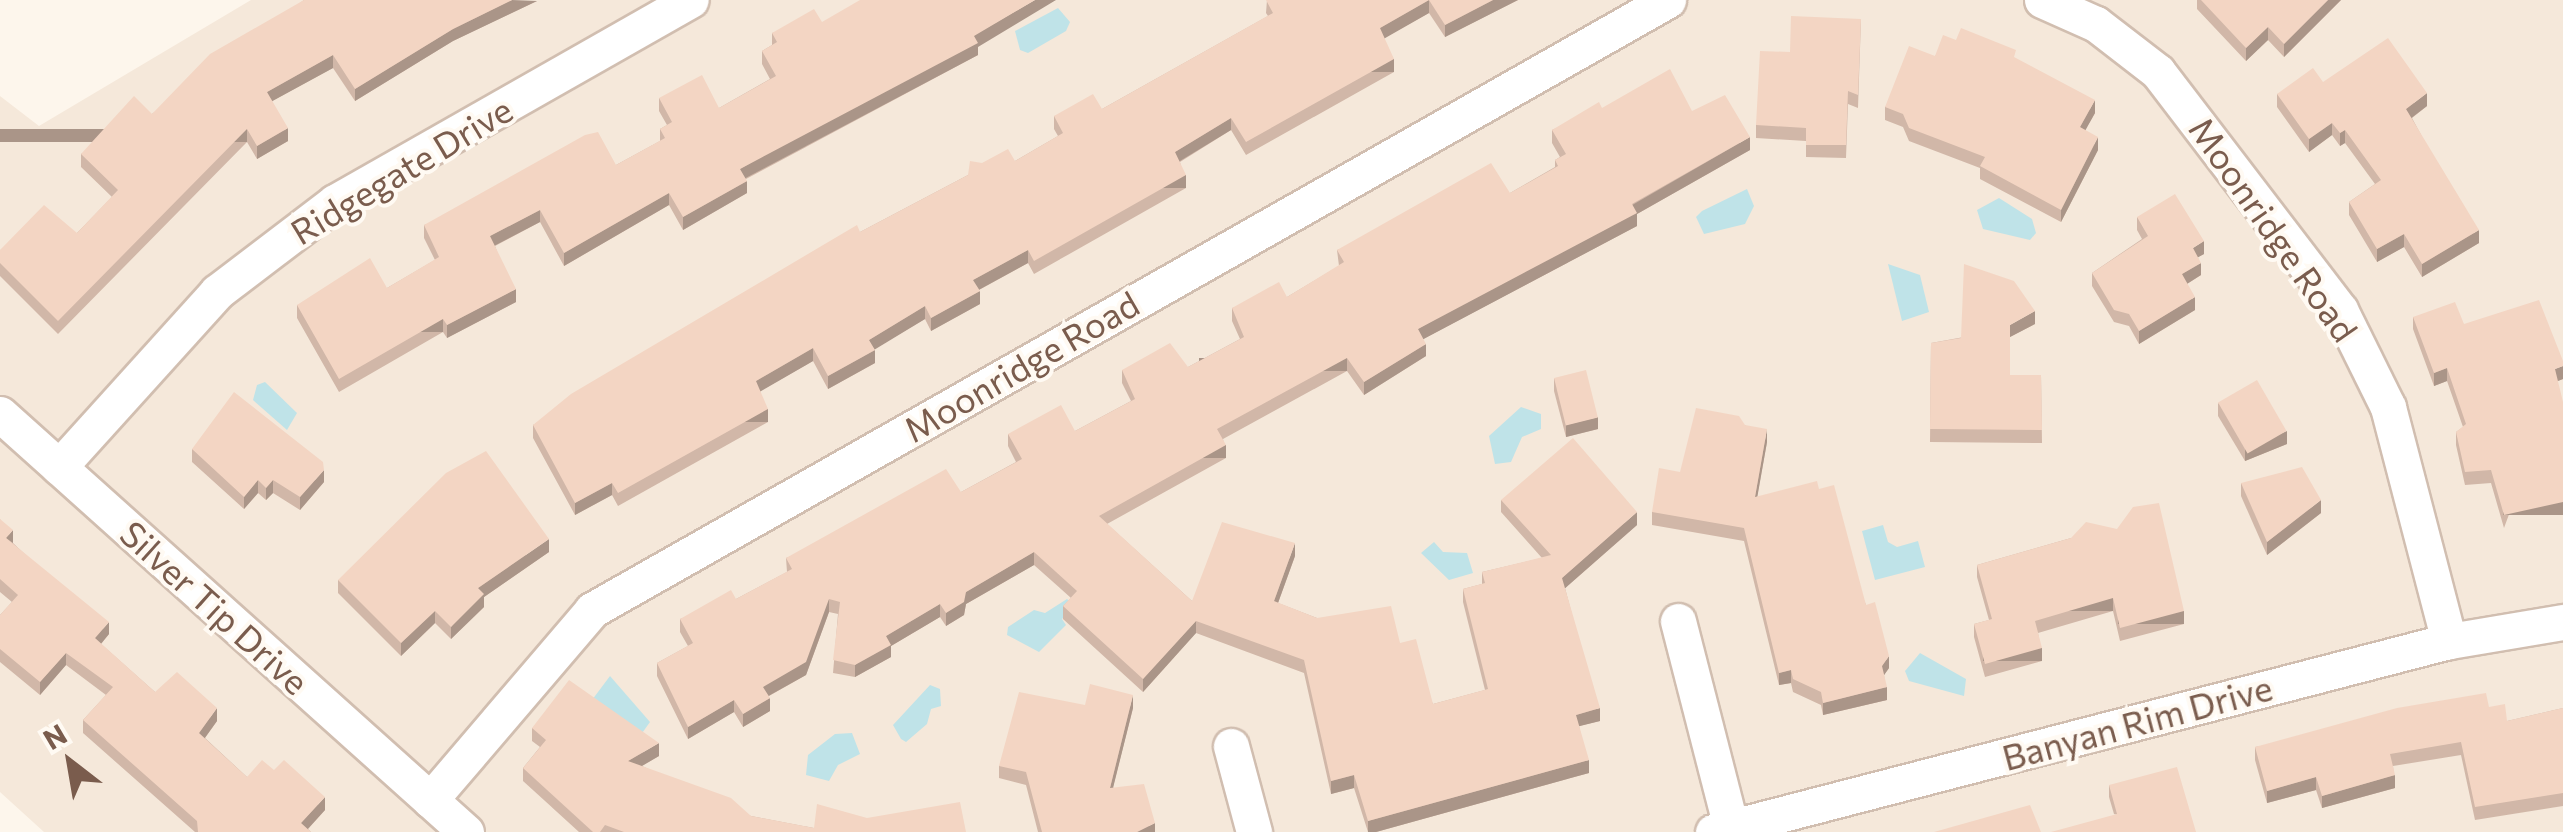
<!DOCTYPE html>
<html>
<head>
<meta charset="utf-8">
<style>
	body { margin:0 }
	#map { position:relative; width:2563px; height:832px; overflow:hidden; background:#fdf6ec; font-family:Commissioner,sans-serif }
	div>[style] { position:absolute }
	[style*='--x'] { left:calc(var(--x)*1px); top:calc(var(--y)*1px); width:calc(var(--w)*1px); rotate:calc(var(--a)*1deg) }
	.residential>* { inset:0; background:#f5e8da }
	.water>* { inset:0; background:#bfe3e8 }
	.roads { filter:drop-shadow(2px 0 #d1beb0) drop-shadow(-2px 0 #d1beb0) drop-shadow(0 2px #d1beb0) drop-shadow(0 -2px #d1beb0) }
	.minor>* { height:35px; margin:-17.5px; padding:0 17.5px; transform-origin:17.5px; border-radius:17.5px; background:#fff }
	.wall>* { inset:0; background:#d1b7a8 }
	.shaded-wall>* { inset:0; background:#aa9588; transform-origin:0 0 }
	.building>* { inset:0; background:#f3d5c3; transform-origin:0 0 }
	span { translate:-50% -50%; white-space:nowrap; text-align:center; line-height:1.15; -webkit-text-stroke:8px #fffaf3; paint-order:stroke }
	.street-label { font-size:35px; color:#7a5c4d }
	.north { position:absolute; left:20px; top:712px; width:100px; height:100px; -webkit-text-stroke:8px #fffaf3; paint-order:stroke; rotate:329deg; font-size:28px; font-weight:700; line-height:40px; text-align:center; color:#7a5c4d }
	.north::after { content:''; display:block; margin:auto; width:35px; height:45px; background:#7a5c4d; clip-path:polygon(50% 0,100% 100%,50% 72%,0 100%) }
</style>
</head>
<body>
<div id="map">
	<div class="residential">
		<i style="clip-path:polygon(251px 0,2563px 0,2563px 832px,44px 832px,0 792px,0 96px,39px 126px)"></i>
	</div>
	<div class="water">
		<i style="clip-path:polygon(1058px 8px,1070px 22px,1066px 31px,1028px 53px,1020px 50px,1015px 31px)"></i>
		<i style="clip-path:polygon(1747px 189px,1754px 206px,1745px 224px,1704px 234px,1696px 217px,1702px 211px)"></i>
		<i style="clip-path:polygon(1999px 198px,2032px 219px,2036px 233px,2030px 240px,1983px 229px,1977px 210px)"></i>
		<i style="clip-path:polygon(1888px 264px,1920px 275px,1929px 312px,1902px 321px)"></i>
		<i style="clip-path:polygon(265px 382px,297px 413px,287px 430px,253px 400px,257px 385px)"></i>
		<i style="clip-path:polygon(1521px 407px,1541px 414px,1541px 429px,1522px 437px,1511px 462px,1495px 464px,1489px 436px)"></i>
		<i style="clip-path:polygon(1883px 525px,1888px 542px,1897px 547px,1918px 541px,1925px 567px,1875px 580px,1862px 531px)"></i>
		<i style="clip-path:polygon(1434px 542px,1443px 552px,1467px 553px,1473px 573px,1449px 580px,1421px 553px)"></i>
		<i style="clip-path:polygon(1067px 599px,1074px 605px,1062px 619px,1066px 625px,1039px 652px,1007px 635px,1008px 627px,1034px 610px,1045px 613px)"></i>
		<i style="clip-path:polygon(1920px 653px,1966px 679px,1964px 696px,1909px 681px,1905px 671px)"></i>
		<i style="clip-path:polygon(610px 676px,650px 722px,640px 736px,592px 700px)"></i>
		<i style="clip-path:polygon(930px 685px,940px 689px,941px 706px,931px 709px,927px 724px,906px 742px,901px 739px,893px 725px)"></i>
		<i style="clip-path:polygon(852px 733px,860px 754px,838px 765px,829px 781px,806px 775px,808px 755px,835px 734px)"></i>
	</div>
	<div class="roads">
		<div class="minor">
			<i style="--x:2042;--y:0;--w:59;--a:24"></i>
			<i style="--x:2096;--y:24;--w:78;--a:37.7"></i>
			<i style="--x:2158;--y:72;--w:300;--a:52.6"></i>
			<i style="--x:2340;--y:310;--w:108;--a:63.7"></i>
			<i style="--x:2388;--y:407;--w:242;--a:75.4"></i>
			<i style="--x:0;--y:414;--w:626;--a:41.89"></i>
			<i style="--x:59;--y:467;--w:236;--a:-47.9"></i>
			<i style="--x:217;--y:292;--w:148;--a:-37.3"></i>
			<i style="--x:335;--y:202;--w:409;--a:-29.6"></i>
			<i style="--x:1678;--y:621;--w:213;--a:75.6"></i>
			<i style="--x:1231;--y:746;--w:89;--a:75"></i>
			<i style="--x:430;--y:800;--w:250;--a:-49.5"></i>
			<i style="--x:592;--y:610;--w:1237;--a:-29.55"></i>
			<i style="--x:1713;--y:832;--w:760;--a:-14.55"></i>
			<i style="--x:2449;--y:641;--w:116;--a:-9.5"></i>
		</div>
	</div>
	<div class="wall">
		<i style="clip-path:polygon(304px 0,537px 1px,453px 41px,355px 101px,333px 68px,272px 101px,288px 141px,257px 159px,247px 142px,58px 334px,0 276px,0 250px,77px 233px,112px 197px,81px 167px,81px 154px,152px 114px)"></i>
		<i style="clip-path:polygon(1267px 0,1518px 0,1445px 37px,1429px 13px,1384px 38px,1394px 72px,1246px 155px,1231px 130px,1180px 162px,1186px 188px,1034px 274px,1028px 263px,979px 290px,980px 304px,931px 331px,925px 319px,874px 349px,875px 363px,828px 389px,813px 361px,760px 391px,768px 422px,618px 506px,612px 495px,575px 515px,533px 438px,533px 425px,860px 232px,968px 175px,982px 163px,1015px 161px,1058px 136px,1054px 129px,1054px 116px,1102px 109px,1268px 16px,1266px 13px)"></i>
		<i style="clip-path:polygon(2197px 0,2341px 0,2284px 57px,2268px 40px,2246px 61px,2197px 9px)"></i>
		<i style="clip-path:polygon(1861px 19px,1858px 108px,1848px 104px,1846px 158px,1806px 157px,1806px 141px,1756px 138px,1756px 125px,1790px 52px)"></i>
		<i style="clip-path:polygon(822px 22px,978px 47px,978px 55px,746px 179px,747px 193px,683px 230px,669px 205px,564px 266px,540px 222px,495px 246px,516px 302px,447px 338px,443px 332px,339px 392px,297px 318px,297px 305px,387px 288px,435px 260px,424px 238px,424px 225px,616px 165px,660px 141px,660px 129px,667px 125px,659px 111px,659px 98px,719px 108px,770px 79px,762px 64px,762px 51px,772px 45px,772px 33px)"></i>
		<i style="clip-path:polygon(1956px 40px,2016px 59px,2095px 113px,2085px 130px,2098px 150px,2061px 222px,1980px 179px,1980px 168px,1909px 141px,1903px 127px,1885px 120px,1885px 107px,1935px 56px)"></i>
		<i style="clip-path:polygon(2323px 82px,2427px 106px,2412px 118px,2479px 243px,2422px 277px,2404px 247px,2377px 262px,2349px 215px,2349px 202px,2375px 184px,2345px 143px,2340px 146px,2332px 135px,2309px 152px,2277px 107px,2277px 94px)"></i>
		<i style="clip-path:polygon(1602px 108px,1692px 111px,1750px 150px,1637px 214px,1637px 226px,1423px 339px,1426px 356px,1364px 395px,1347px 371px,1223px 439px,1226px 458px,1107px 524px,1192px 601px,1295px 556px,1278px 603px,1317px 618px,1400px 643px,1433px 704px,1485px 690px,1463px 602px,1463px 589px,1482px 584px,1482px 572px,1542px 558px,1501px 512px,1501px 500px,1637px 525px,1565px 588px,1600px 721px,1579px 726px,1589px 773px,1376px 832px,1368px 832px,1354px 788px,1331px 794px,1304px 673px,1196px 633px,1143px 692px,1063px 619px,1063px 606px,1071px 598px,1034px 565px,966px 604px,964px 615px,946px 626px,940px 617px,891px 646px,891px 657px,855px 677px,833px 673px,838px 614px,829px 612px,806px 675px,769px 696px,770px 711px,743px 727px,734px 712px,688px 739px,657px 676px,657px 663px,688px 646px,680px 632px,680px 619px,736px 599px,787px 572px,786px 558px,961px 492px,1016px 462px,1008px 446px,1008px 434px,1075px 431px,1131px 401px,1122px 383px,1122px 370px,1188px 367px,1240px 339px,1232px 321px,1232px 308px,1287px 297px,1339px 266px,1337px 250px,1510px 193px,1555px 167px,1555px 160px,1560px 157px,1552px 143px,1552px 130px)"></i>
		<i style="clip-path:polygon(2137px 217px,2204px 254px,2198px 257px,2201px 275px,2187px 284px,2195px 310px,2139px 344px,2129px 326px,2114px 322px,2092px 286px,2092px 273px,2142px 239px,2137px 230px)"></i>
		<i style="clip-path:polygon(2413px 317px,2464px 324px,2563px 379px,2558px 381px,2504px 528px,2491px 483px,2465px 485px,2456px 445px,2456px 432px,2463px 427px,2447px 381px,2434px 386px,2413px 329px)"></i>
		<i style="clip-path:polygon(2035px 324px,2010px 337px,2010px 375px,2041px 375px,2042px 443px,1930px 442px,1931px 343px)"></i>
		<i style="clip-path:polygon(1554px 378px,1598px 429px,1566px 437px,1554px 391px)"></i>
		<i style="clip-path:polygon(2218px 403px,2287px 444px,2245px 461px,2218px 416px)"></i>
		<i style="clip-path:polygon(1745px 425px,1767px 442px,1757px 497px,1819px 489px,1866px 605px,1889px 668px,1884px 675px,1887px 700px,1823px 715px,1821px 705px,1793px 692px,1791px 683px,1779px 685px,1744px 541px,1652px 525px,1652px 512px)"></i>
		<i style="clip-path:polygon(192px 449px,324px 482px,300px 510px,273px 493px,266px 500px,258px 493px,244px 509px,192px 462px)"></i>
		<i style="clip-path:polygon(2241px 483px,2321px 513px,2267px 555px,2241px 496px)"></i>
		<i style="clip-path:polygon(0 519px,13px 543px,109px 634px,101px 644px,155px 692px,217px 721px,205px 738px,247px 777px,274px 770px,325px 810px,308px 829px,311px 832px,195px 832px,83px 733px,83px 720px,106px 695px,66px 665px,40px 695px,0 662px,0 615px,12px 602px,0 592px)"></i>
		<i style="clip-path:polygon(2071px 538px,2184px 624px,2120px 641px,2113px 611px,2038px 633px,2042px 661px,1985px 677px,1974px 637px,1974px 624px,1989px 620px,1977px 577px,1977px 565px)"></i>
		<i style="clip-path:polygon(549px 552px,484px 597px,484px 607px,451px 639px,435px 623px,401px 656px,338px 593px,338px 580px)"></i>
		<i style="clip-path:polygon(1085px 705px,1133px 708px,1113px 787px,1155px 832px,1038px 832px,1026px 785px,999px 778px,999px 766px)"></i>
		<i style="clip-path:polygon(2489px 707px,2507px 721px,2563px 708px,2563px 806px,2475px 820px,2461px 755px,2393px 766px,2395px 788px,2322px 808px,2316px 790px,2267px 803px,2255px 760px,2255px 747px)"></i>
		<i style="clip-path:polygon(532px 728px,659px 756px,642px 766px,751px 816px,814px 828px,867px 818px,966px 832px,579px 832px,523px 781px,523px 768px,540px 747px,532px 741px)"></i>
		<i style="clip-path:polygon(2109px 785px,2196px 832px,2114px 814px,2109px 797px)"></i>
	</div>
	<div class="shaded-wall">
		<i style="clip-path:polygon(512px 0,537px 1px,453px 41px,355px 101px,355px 89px,453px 29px)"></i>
		<i style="clip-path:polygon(1035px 0,1056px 0,978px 47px,978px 55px,740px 181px,740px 169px)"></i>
		<i style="clip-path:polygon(1429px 0,1429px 13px,1380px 41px,1380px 28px)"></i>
		<i style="clip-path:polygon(1493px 0,1518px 0,1445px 37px,1445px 25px)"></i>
		<i style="clip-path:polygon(2328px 0,2341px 0,2284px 57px,2284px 44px)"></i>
		<i style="clip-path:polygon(2268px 27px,2268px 40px,2246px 61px,2246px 48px)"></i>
		<i style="clip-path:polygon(333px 55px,333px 68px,267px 104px,267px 92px)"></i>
		<i style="left:1394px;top:59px;width:13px;height:170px;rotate:90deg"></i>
		<i style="clip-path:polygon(2427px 93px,2427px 106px,2406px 122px,2406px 109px)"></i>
		<i style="clip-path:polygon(2095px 100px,2095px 113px,2080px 140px,2080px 127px)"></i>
		<i style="clip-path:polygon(1231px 118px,1231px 130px,1175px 164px,1175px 152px)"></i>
		<i style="clip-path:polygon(2332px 123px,2332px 135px,2309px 152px,2309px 139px)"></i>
		<i style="clip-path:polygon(288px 128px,288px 141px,257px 159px,257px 146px)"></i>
		<i style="left:247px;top:129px;width:13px;height:269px;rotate:90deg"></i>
		<i style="clip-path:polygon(2345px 130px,2345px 143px,2340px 146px,2340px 133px)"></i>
		<i style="clip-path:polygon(1750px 137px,1750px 150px,1637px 214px,1637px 226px,1418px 342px,1418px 329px)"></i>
		<i style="clip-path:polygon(2098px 137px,2098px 150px,2061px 222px,2061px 210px)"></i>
		<i style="left:1186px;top:175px;width:13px;height:175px;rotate:90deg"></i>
		<i style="clip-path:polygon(747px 181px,747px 193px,683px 230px,683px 217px)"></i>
		<i style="clip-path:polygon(669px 193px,669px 205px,564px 266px,564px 253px)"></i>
		<i style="clip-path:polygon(540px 210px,540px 222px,490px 248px,490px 236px)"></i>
		<i style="clip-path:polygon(2479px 230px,2479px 243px,2422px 277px,2422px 264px)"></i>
		<i style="clip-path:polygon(2404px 234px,2404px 247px,2377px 262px,2377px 249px)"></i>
		<i style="clip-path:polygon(2204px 241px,2204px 254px,2193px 260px,2193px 248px)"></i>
		<i style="clip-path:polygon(1028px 250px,1028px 263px,973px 293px,973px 280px)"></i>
		<i style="clip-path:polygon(2201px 263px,2201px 275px,2182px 287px,2182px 274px)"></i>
		<i style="clip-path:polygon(516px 289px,516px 302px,447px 338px,447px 325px)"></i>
		<i style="clip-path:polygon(980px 291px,980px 304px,931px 331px,931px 318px)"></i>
		<i style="clip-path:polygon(2195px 297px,2195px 310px,2139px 344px,2139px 331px)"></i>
		<i style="clip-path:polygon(925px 306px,925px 319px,869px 353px,869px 340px)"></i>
		<i style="clip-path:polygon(2035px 311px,2035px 324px,2010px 337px,2010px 325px)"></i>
		<i style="left:443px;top:319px;width:13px;height:120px;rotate:90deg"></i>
		<i style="clip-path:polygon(1426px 344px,1426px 356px,1364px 395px,1364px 382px)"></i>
		<i style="clip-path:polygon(813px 348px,813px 361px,756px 394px,756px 381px)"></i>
		<i style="clip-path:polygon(875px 350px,875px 363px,828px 389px,828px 376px)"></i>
		<i style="left:1347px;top:358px;width:13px;height:148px;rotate:90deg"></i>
		<i style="clip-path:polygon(2563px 366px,2563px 379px,2555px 382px,2555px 369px)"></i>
		<i style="clip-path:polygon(2447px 368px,2447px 381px,2434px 386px,2434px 373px)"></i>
		<i style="left:768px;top:409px;width:13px;height:172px;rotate:90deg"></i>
		<i style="clip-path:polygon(1598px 417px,1598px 429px,1566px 437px,1566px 425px)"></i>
		<i style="clip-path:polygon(1767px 429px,1767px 442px,1755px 510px,1755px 497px)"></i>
		<i style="clip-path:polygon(2287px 431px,2287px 444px,2245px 461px,2245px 448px)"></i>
		<i style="left:1226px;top:445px;width:13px;height:145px;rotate:90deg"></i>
		<i style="clip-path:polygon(324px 470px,324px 482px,300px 510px,300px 497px)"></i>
		<i style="clip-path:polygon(258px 480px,258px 493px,244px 509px,244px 497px)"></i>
		<i style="clip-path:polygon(273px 480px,273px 493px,266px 500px,266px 488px)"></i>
		<i style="clip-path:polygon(612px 483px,612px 495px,575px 515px,575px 503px)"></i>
		<i style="clip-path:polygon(2321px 500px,2321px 513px,2267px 555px,2267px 542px)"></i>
		<i style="left:2563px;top:502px;width:13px;height:60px;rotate:90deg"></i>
		<i style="clip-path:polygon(1637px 512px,1637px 525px,1562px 591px,1562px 578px)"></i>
		<i style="clip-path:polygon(13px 530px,13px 543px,6px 538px)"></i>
		<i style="clip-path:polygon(549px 539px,549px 552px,484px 597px,484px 607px,451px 639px,451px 627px,478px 588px)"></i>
		<i style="clip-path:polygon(1295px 543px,1295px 556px,1274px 614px,1274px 601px)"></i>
		<i style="clip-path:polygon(1034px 552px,1034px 565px,966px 604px,964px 615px,946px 626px,946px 613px,966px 592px)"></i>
		<i style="left:2113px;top:598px;width:13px;height:81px;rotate:90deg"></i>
		<i style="clip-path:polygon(829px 599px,829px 612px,806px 675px,763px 699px,763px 687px)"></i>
		<i style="clip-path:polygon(940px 604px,940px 617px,891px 646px,891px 657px,855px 677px,855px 665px,886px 636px)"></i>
		<i style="clip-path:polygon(435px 611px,435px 623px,401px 656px,401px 643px)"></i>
		<i style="left:2184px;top:611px;width:13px;height:66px;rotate:90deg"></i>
		<i style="clip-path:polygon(1196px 621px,1196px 633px,1143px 692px,1143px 679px)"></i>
		<i style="clip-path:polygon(109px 622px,109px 634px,95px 651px,95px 638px)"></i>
		<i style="left:2042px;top:648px;width:13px;height:59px;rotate:90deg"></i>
		<i style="clip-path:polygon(66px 653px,66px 665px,40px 695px,40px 682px)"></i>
		<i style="clip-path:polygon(1889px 656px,1889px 668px,1882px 678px,1882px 666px)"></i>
		<i style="clip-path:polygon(1791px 670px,1791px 683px,1779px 685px,1779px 673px)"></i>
		<i style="clip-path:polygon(1887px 687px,1887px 700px,1823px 715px,1823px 703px)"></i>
		<i style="clip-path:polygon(1133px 695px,1133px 708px,1110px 800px,1110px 788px)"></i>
		<i style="clip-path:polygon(770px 698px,770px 711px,743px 727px,743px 714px)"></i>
		<i style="clip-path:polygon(734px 700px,734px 712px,688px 739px,688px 727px)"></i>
		<i style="clip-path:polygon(217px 708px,217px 721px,199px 746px,199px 733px)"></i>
		<i style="clip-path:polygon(1600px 708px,1600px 721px,1576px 727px,1576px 715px)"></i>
		<i style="clip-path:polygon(659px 743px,659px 756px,628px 774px,628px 761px)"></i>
		<i style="clip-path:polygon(1589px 760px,1589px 773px,1376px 832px,1368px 832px,1368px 821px)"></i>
		<i style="clip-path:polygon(1354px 775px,1354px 788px,1331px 794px,1331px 781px)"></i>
		<i style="clip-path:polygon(2395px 775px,2395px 788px,2322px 808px,2322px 796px)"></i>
		<i style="clip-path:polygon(2316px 777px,2316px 790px,2267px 803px,2267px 791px)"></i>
		<i style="clip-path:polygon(325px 797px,325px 810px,305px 832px,301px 823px)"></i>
		<i style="clip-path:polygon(1155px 823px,1155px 832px,1137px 832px)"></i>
	</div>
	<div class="building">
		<i style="clip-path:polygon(304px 0,512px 0,453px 29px,355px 89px,333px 55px,267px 92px,288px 128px,257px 146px,247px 129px,58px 321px,0 263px,0 250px,44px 205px,77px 233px,118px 190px,81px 154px,134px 96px,152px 114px,210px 54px)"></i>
		<i style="clip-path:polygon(860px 0,1035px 0,974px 36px,978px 43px,740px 169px,747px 181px,683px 217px,669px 193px,564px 253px,540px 210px,490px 236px,516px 289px,447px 325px,443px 319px,339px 379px,297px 305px,370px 258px,387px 288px,439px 257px,424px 225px,585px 135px,598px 132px,616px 165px,665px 138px,660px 129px,672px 122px,659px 98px,702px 75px,719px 108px,776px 76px,762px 51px,777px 42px,772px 33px,814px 9px,822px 22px)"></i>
		<i style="clip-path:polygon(1266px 0,1429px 0,1380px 28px,1394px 59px,1246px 142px,1231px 118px,1175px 152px,1186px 175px,1034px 261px,1028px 250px,973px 280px,980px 291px,931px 318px,925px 306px,869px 340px,875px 350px,828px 376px,813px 348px,756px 381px,768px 409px,618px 493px,612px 483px,575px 503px,533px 425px,571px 394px,857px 225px,860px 232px,968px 175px,970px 161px,982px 163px,1008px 149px,1015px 161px,1063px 133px,1054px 116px,1093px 94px,1102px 109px,1273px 13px)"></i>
		<i style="clip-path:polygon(1429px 0,1493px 0,1445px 25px)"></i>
		<i style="clip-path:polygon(2201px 0,2328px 0,2284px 44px,2268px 27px,2246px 48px)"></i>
		<i style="clip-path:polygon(1791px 16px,1861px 19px,1858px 95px,1848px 91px,1846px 145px,1806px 145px,1806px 128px,1756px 125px,1760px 51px,1790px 52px)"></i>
		<i style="clip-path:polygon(1961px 28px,2016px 50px,2014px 57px,2095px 100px,2080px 127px,2098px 137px,2061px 210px,1980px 166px,1985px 157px,1909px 128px,1903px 114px,1885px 107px,1909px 46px,1935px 56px,1943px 35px,1956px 40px)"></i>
		<i style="clip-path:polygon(2388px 38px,2427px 93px,2406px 109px,2479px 230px,2422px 264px,2404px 234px,2377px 249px,2349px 202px,2381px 180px,2345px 130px,2340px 133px,2332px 123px,2309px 139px,2277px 94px,2313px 68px,2323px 82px)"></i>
		<i style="clip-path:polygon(1670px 69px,1692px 111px,1725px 95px,1750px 137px,1632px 204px,1637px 213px,1418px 329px,1426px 344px,1364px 382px,1347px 358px,1217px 429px,1226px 445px,1099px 516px,1192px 601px,1222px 522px,1295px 543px,1274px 601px,1317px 618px,1391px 606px,1400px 643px,1416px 639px,1433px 704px,1488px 689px,1463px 589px,1485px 583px,1482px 572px,1551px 555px,1501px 500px,1573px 438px,1637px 512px,1562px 578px,1600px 708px,1576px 715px,1589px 760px,1368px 821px,1354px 775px,1331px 781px,1304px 660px,1196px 621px,1143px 679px,1063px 606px,1077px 591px,1034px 552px,966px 592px,964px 602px,946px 613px,940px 604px,886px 636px,891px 645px,855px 665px,833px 660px,840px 602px,829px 599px,806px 662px,763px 687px,770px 698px,743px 714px,734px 700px,688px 727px,657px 663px,693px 643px,680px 619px,731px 590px,736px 599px,792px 569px,786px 558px,946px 469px,961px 492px,1022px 459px,1008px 434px,1061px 405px,1075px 431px,1135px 399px,1122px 370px,1170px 343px,1188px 367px,1244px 337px,1232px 308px,1279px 282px,1287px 297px,1344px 262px,1337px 250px,1491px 163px,1510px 193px,1558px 166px,1555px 160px,1566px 154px,1552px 130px,1599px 102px,1602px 108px)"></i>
		<i style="clip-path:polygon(2175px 194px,2204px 241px,2193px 248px,2201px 263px,2182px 274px,2195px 297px,2139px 331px,2129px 314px,2114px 310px,2092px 273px,2148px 236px,2137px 217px)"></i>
		<i style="clip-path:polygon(1964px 264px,2014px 281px,2035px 311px,2010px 325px,2010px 375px,2041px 375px,2042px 430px,1930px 429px,1931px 343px,1961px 338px)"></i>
		<i style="clip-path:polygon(2539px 300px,2563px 361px,2563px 366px,2555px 369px,2563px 402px,2563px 502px,2504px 515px,2491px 470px,2465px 472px,2456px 432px,2466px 424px,2447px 368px,2434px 373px,2413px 317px,2455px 302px,2464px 324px)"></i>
		<i style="left:1586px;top:370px;width:49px;height:33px;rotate:76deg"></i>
		<i style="left:2257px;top:380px;width:59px;height:45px;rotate:60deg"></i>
		<i style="clip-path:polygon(234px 392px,323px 462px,324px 470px,300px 497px,273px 480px,266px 488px,258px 480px,244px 497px,192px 449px)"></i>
		<i style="clip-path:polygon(1696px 408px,1739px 416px,1745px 425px,1767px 429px,1755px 497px,1817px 481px,1819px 489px,1834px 485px,1866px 605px,1875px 602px,1889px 656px,1882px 666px,1887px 687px,1823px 703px,1821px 692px,1793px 679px,1791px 670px,1779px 673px,1744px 528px,1652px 512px,1659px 468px,1680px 472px)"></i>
		<i style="clip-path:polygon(486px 451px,549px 539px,478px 588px,484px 594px,451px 627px,435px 611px,401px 643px,338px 580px,446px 473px)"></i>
		<i style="clip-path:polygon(2302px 467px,2321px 500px,2267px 542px,2241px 483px)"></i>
		<i style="clip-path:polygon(2159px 503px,2184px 611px,2120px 628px,2113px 598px,2035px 621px,2042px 648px,1985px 664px,1974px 624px,1992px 619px,1977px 565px,2071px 538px,2086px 522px,2117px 529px,2133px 507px)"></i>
		<i style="clip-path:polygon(0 519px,13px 530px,6px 538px,109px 622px,95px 638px,155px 692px,177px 672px,217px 708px,199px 733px,247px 777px,262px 760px,274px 770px,284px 760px,325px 797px,301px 823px,311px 832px,198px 832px,197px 821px,83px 720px,113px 687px,66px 653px,40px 682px,0 649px,0 615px,18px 595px,0 579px)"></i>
		<i style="clip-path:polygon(569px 680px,659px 743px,628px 761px,731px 798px,751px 816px,814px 828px,817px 804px,867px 818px,960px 802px,966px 832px,624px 832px,605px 825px,600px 832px,593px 832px,523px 768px,546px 740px,532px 728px)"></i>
		<i style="clip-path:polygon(1090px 684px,1133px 695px,1110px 788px,1144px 784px,1155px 823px,1137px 832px,1042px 832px,1026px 772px,999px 766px,1019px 692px,1085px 705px)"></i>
		<i style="clip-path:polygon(2486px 693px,2489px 707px,2505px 704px,2507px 721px,2563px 708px,2563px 793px,2475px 807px,2461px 742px,2390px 754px,2395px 775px,2322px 796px,2316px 777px,2267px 791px,2255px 747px,2397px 708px)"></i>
		<i style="clip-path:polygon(2177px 767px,2196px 832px,2051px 832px,2117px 814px,2109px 785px)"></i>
		<i style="clip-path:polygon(2030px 805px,2041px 832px,1934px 832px)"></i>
	</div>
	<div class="street-label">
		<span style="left:401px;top:170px;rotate:-31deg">Ridgegate Drive</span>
		<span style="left:2274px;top:229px;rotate:55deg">Moonridge Road</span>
		<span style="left:1021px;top:366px;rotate:-30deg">Moonridge Road</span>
		<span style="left:215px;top:607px;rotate:42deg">Silver Tip Drive</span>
		<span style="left:2137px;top:722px;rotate:-15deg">Banyan Rim Drive</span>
	</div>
	<div class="north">N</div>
</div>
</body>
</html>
